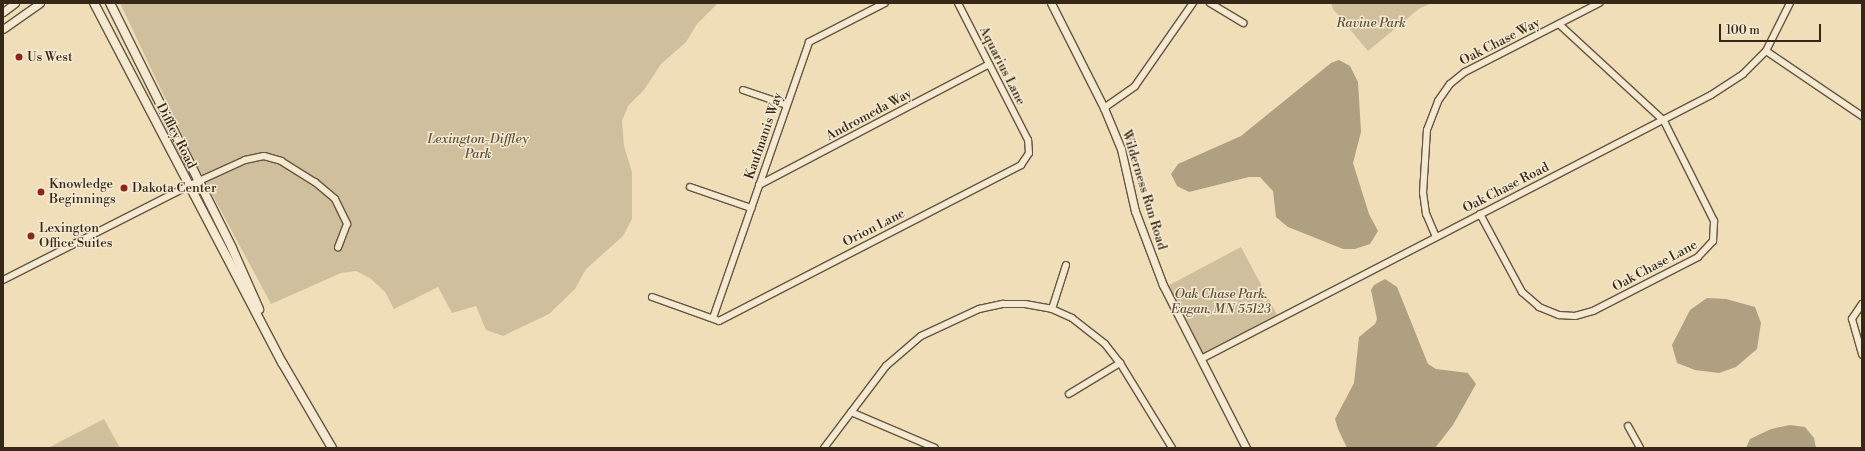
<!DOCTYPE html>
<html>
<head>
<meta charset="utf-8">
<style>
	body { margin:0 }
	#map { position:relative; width:1865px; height:451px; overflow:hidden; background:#f0deb8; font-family:"Libre Bodoni",serif }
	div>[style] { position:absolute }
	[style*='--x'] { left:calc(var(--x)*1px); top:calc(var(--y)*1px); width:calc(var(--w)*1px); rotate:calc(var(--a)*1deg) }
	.green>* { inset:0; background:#d0bf9d; transform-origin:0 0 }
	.water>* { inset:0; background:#b0a082 }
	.roads { filter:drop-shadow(1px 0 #645640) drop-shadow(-1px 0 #645640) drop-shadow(0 1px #645640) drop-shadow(0 -1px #645640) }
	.minor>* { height:6px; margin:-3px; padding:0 3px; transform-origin:3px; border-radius:3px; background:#f5ead1 }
	.tertiary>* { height:7px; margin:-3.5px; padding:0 3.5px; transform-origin:3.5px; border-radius:3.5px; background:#f5ead1 }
	.secondary>* { height:8px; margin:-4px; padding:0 4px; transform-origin:4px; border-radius:4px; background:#f5ead1 }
	.dots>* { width:11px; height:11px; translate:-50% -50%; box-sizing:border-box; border:2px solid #f5ead1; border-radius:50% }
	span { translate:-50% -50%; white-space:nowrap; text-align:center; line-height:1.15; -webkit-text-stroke:3px #f5ead1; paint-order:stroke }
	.park-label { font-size:13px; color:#5c4e39; font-style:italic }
	.street-label { font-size:13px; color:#352818 }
	.poi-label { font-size:13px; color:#352818 }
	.left { translate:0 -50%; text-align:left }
	.frame { position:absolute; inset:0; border:4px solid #352818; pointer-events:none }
	.scale { position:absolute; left:1719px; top:24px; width:102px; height:18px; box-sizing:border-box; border:2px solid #352818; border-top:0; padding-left:5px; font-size:12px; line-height:14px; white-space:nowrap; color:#352818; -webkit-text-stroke:3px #f5ead1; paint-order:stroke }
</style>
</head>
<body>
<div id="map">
	<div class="green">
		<i style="clip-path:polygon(120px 3px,718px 3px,697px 24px,686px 42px,661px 64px,644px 90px,628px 106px,622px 121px,624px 146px,632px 172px,632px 219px,623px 236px,586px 269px,575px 289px,549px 314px,503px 336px,486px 330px,476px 306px,452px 313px,438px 287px,394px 309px,385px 292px,370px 278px,356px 271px,341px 273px,271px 304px,198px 168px)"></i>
		<i style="clip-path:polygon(1331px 3px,1432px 3px,1420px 8px,1368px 51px,1333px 9px)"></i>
		<i style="left:1241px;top:247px;width:80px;height:87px;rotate:62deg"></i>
		<i style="clip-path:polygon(104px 419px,120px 448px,48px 448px)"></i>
	</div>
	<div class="water">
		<i style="clip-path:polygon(1339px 60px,1350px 66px,1358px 82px,1361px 132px,1353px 163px,1369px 214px,1378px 231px,1370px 244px,1355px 249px,1343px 249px,1288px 227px,1276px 217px,1273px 191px,1260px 177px,1249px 177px,1189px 192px,1177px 186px,1171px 174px,1178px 164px,1241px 136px,1331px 63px)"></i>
		<i style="clip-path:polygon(1385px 279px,1397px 287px,1428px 364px,1436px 369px,1468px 373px,1476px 384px,1453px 425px,1435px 448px,1347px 448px,1338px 429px,1335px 419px,1354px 383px,1359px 337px,1375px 324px,1377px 319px,1371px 290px,1374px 285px)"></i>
		<i style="clip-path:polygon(1707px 298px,1726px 299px,1755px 307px,1761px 323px,1757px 349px,1736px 367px,1719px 373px,1695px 370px,1677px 363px,1672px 345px,1690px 310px)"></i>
		<i style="clip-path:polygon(1790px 425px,1805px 427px,1814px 438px,1816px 448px,1746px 448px,1750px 439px,1771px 429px)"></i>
	</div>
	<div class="roads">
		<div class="minor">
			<i style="--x:1210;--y:3;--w:39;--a:31"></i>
			<i style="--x:1766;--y:51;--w:116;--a:34.1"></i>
			<i style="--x:743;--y:90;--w:46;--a:18.8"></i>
			<i style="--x:1104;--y:108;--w:38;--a:-35"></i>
			<i style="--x:1135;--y:86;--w:101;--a:-55.1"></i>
			<i style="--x:759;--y:185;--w:260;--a:-27.7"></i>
			<i style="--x:690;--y:187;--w:65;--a:19"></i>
			<i style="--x:1480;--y:214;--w:89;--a:61.7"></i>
			<i style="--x:1522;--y:292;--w:23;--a:41"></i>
			<i style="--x:1539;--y:307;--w:22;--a:22"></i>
			<i style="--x:1559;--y:315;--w:16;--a:4"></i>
			<i style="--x:1575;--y:316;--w:19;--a:-16"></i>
			<i style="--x:1593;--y:311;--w:118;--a:-27.2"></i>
			<i style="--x:1698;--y:257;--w:22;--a:-47"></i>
			<i style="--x:1713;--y:241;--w:20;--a:-87"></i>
			<i style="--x:1714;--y:221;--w:112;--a:-116.6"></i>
			<i style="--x:1664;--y:121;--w:143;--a:-137.3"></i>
			<i style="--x:1436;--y:237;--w:25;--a:-113"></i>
			<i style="--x:1426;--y:214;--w:21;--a:-98"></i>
			<i style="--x:1423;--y:193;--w:63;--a:-86.4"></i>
			<i style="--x:1427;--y:130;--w:31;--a:-69"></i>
			<i style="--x:1438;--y:101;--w:21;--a:-55"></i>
			<i style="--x:1450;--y:84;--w:19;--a:-39"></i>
			<i style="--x:1465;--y:72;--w:151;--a:-27.2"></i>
			<i style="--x:3;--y:280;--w:208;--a:-26.9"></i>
			<i style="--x:188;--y:186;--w:63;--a:-24.5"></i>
			<i style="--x:245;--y:160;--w:19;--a:-12"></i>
			<i style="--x:264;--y:156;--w:18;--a:16"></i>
			<i style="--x:281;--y:161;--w:40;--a:32"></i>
			<i style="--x:315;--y:182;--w:26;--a:40"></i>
			<i style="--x:335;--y:199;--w:28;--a:64"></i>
			<i style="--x:347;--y:224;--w:25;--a:111"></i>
			<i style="--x:652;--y:297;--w:71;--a:19.7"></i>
			<i style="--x:719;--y:321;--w:340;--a:-27.3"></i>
			<i style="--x:1021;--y:165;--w:14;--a:-56"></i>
			<i style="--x:1029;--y:153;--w:13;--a:-94"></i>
			<i style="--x:1028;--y:140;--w:154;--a:-117.1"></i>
			<i style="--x:1862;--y:304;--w:18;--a:124"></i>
			<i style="--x:1852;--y:319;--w:37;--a:74"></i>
			<i style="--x:1052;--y:309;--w:46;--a:-72.3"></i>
			<i style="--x:713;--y:318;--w:292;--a:-70.8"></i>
			<i style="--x:809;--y:42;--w:85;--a:-27.2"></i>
			<i style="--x:1201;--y:359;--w:574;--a:-27.37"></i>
			<i style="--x:1711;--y:95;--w:38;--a:-33"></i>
			<i style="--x:1743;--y:74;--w:33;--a:-45"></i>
			<i style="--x:1766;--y:51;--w:54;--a:-63.4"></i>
			<i style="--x:1069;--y:394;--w:60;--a:-31.3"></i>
			<i style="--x:851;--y:412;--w:91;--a:23.2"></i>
			<i style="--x:1628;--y:426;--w:25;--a:61"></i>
			<i style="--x:824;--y:448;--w:103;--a:-52.9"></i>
			<i style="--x:886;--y:366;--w:46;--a:-40.6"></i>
			<i style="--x:921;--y:336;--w:64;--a:-25"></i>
			<i style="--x:979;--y:309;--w:25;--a:-12"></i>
			<i style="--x:1003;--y:304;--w:22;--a:0"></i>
			<i style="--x:1025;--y:304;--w:27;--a:10"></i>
			<i style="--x:1052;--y:309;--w:22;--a:24"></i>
			<i style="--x:1072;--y:318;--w:42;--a:38.2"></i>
			<i style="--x:1105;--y:344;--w:24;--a:52"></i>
			<i style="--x:1120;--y:363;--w:100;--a:58.5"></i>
		</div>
		<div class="tertiary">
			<i style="--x:1051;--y:3;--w:118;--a:63.2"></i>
			<i style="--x:1104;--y:108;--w:44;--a:67.5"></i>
			<i style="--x:1121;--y:149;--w:64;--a:77.3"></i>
			<i style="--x:1135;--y:211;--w:79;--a:69.3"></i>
			<i style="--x:1163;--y:285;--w:183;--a:63"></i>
			<i style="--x:3;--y:12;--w:15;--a:-37"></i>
			<i style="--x:3;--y:29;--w:45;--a:-35.1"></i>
		</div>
		<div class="secondary">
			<i style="--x:94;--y:3;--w:407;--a:62.4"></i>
			<i style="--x:283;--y:364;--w:97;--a:59.7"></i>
			<i style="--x:110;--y:3;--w:274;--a:63.5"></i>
			<i style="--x:232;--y:248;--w:67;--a:66.1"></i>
		</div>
	</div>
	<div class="dots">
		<i style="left:19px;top:57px;background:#8f2418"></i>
		<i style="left:124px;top:188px;background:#8f2418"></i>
		<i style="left:41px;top:192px;background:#8f2418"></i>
		<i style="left:31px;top:236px;background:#8f2418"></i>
	</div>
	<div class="park-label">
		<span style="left:1371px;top:23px">Ravine Park</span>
		<span style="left:478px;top:147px">Lexington-Diffley<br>Park</span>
		<span style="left:1221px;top:302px">Oak Chase Park,<br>Eagan, MN 55123</span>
	</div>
	<div class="street-label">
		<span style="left:1500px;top:42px;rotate:-27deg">Oak Chase Way</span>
		<span style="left:1002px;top:66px;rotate:63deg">Aquarius Lane</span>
		<span style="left:869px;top:115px;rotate:-28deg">Andromeda Way</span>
		<span style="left:176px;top:136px;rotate:63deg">Diffley Road</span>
		<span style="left:764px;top:136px;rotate:-71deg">Kaufmanis Way</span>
		<span style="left:1506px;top:188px;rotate:-27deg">Oak Chase Road</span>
		<span style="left:1144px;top:190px;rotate:73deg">Wilderness Run Road</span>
		<span style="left:874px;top:228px;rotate:-27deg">Orion Lane</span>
		<span style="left:1655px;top:266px;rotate:-28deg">Oak Chase Lane</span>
	</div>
	<div class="poi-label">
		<span class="left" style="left:27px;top:57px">Us West</span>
		<span class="left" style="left:49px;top:192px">Knowledge<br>Beginnings</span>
		<span class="left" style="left:132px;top:188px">Dakota Center</span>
		<span class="left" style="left:39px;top:236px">Lexington<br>Office Suites</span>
	</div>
	<div class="frame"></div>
	<div class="scale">100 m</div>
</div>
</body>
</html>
